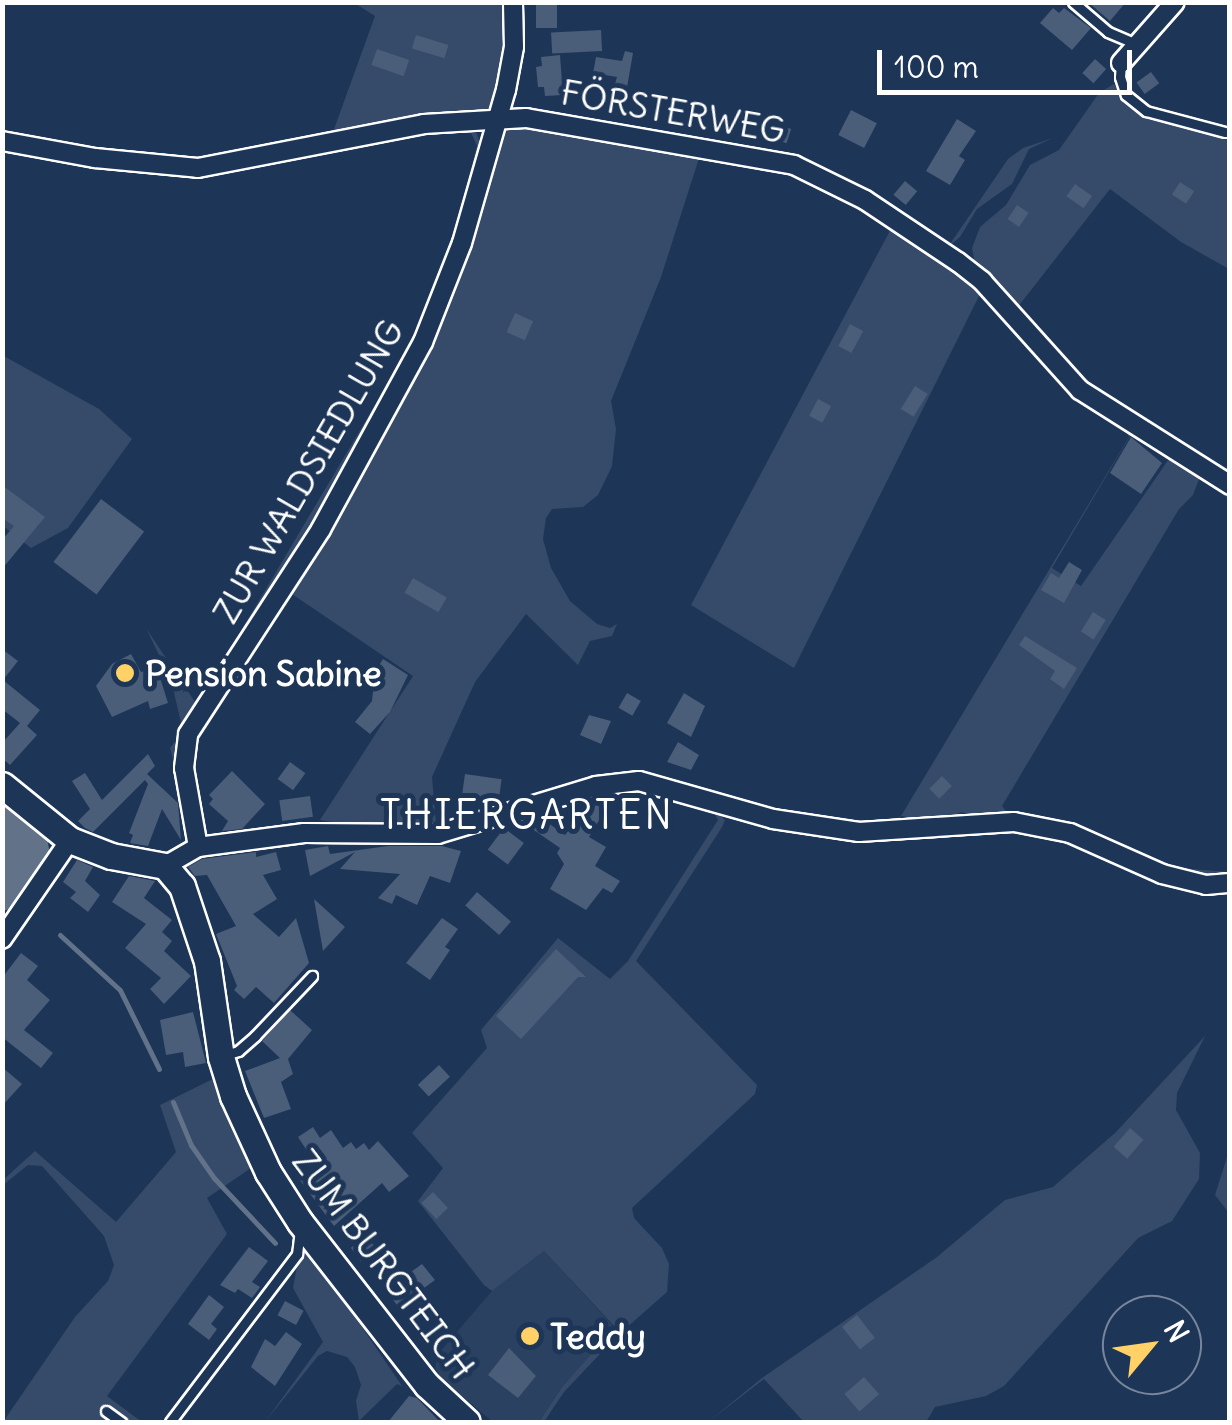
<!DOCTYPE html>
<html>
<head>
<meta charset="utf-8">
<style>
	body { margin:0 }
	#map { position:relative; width:1232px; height:1425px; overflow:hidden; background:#1d3557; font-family:Delius,sans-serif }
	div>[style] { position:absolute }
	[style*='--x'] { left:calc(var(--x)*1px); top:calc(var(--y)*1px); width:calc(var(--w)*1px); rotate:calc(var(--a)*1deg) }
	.built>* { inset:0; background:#2a4161 }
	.green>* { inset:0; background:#364b69 }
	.water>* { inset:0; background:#617289 }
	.stream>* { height:5px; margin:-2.5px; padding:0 2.5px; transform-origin:2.5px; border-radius:2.5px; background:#617289 }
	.building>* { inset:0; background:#4a5d79; transform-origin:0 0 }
	.roads { filter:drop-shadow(2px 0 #fff) drop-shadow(-2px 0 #fff) drop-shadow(0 2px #fff) drop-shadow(0 -2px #fff) }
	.lane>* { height:9px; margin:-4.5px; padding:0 4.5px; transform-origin:4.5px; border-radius:4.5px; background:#1d3557 }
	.street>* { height:18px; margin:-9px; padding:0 9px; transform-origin:9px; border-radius:9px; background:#1d3557 }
	.secondary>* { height:25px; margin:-12.5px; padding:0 12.5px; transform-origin:12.5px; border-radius:12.5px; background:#1d3557 }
	.dots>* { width:28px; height:28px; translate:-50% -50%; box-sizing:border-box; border:5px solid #1d3557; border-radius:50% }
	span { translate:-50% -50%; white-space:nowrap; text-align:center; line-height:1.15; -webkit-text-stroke:10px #1d3557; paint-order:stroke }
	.street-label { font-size:35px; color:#fff }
	.poi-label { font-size:35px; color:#fff; font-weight:700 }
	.left { translate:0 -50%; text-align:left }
	.quarter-label { font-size:40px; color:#fff; letter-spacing:2.5px }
	.frame { position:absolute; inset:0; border:5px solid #fff; pointer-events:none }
	.north { position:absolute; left:1102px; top:1295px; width:100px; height:100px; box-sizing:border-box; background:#1d3557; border:2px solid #77869a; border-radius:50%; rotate:61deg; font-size:28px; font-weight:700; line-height:40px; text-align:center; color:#fff }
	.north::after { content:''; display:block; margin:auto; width:35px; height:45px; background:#ffd166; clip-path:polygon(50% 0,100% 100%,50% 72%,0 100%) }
	.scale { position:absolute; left:877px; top:50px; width:255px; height:45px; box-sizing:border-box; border:5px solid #fff; border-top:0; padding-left:12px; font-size:30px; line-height:35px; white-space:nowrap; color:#fff; -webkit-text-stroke:8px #1d3557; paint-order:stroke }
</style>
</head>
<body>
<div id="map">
	<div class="built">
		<i style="clip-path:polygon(544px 1251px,615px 1328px,562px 1387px,539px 1422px,493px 1422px,442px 1379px,435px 1368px,438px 1354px,492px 1291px)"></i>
	</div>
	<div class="green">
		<i style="clip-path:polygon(354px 3px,504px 3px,509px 44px,492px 108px,472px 115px,396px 120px,333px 132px,375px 16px)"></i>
		<i style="clip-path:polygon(1114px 84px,1127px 105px,1149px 118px,1229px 138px,1229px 269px,1181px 242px,1110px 189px,1017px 308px,976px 269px,972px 248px,980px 227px,1006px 205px,1030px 165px,1059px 150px,1099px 93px)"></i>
		<i style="clip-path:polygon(474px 126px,480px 143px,456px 239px,420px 330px,372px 429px,185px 734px,192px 833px,170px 748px,183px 731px,171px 680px,146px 628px,197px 705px,413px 341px,451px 244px,477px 146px,469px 128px)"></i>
		<i style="clip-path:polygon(506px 127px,550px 127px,701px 152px,661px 277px,611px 401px,616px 429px,612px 466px,598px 495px,583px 507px,552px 509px,546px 518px,543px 539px,551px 568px,570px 601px,597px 624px,610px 628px,617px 624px,612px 636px,590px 641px,578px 665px,526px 614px,475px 682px,432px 777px,436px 823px,428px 828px,370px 828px,320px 820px,413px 676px,289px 592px,426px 357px,472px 249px)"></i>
		<i style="clip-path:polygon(1053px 138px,1029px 149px,1012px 184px,977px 209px,960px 237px,948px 247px,1008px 159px,1023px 148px)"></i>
		<i style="clip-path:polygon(893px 225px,983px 288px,794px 668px,691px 605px)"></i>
		<i style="clip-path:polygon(1027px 337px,1082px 394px,1133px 431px,1052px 568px,1081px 586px,1171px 456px,1201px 474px,1193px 495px,1179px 509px,1002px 806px,1008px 814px,1060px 820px,1145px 858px,1178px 868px,1229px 872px,1229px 876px,1162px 869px,1089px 836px,1036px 821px,979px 820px,962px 812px,935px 821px,901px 816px,895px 826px,885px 828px,824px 825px,716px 797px,699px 787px,819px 821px,887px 824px,901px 816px,1129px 437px,1125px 428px,1081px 395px)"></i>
		<i style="clip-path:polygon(2px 355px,99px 409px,132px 439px,68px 528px,31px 548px,3px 526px)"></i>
		<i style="clip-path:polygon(710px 805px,725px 820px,722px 827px,636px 961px,757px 1085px,755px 1094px,632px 1208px,634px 1218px,662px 1248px,669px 1264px,667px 1292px,617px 1336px,564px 1392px,544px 1422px,539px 1422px,562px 1387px,615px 1327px,544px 1251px,492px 1291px,484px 1285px,418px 1201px,443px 1168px,412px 1133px,487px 1048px,481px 1030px,558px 938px,610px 979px,628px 961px,718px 820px)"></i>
		<i style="clip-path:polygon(1205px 1036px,1177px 1093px,1176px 1110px,1200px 1153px,1199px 1179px,1172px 1221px,1138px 1238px,1004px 1386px,986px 1396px,935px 1407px,926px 1422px,804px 1422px,764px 1379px,708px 1422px,762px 1378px,937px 1257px,1005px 1200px,1053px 1187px,1115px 1133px)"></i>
		<i style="clip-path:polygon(217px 1077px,220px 1102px,254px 1166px,207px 1198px,227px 1234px,107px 1396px,142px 1422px,3px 1422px,75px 1317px,108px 1281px,114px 1265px,104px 1236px,42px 1166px,28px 1165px,3px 1185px,3px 1180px,35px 1151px,116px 1222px,176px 1152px,160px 1105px)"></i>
		<i style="clip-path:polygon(1229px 1151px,1229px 1213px,1215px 1195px)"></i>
		<i style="clip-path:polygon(309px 1249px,402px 1386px,397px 1384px,359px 1421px,356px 1401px,361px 1385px,355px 1367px,347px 1357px,327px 1351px,318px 1356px,265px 1422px,323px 1342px,293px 1288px,299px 1256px)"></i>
	</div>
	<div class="water">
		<i style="clip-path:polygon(3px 792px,47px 837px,50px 855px,16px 907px,3px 911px)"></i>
	</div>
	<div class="stream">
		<i style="--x:60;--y:935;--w:81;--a:42.5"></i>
		<i style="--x:120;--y:990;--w:88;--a:63.7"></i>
		<i style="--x:173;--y:1102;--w:47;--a:67.3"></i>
		<i style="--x:191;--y:1145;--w:40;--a:55.1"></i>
		<i style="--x:214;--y:1178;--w:89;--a:46.8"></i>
	</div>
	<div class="building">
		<i style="left:536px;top:2px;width:21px;height:26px"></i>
		<i style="clip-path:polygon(1088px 2px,1126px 2px,1110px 21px)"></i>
		<i style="clip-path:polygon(1053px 8px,1059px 13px,1064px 8px,1091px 28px,1072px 50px,1040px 23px)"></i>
		<i style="left:601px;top:30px;width:21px;height:50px;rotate:87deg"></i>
		<i style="left:416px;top:35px;width:34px;height:14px;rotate:17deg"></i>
		<i style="left:377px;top:49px;width:34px;height:17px;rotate:19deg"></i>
		<i style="clip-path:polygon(625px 51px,633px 53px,622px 116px,607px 112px,617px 77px,593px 73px,596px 57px,622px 61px)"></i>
		<i style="clip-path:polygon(560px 55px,563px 95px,545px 96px,544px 87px,538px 87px,536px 67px,542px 66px,541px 57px)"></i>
		<i style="left:1095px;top:59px;width:15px;height:19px;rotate:42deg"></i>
		<i style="left:1151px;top:72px;width:14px;height:18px;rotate:54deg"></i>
		<i style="left:851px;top:110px;width:29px;height:28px;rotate:27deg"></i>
		<i style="clip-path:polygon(957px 119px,976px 131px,959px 156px,965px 160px,950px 185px,926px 171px)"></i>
		<i style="left:776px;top:124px;width:16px;height:15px;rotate:18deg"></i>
		<i style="left:905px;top:181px;width:16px;height:18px;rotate:40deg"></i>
		<i style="left:1180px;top:182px;width:17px;height:15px;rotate:33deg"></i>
		<i style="left:1075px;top:184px;width:21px;height:15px;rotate:35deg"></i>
		<i style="left:1017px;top:205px;width:14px;height:17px;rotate:34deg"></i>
		<i style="left:515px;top:313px;width:20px;height:21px;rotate:24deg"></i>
		<i style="left:850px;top:324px;width:15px;height:25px;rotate:28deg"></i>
		<i style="left:915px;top:386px;width:15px;height:27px;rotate:32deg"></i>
		<i style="left:818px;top:399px;width:15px;height:19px;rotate:28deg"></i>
		<i style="clip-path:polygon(1131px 437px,1162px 463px,1141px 494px,1110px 473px)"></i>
		<i style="clip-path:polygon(2px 485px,45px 517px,2px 569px,2px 540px,14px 526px,2px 518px)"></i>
		<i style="left:101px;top:499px;width:54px;height:79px;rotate:37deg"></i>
		<i style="clip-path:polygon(1069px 562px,1082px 570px,1064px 603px,1041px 590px,1051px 573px,1059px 578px)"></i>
		<i style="left:413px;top:578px;width:39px;height:17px;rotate:30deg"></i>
		<i style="left:1093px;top:612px;width:15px;height:23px;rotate:32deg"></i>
		<i style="clip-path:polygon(1025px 636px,1077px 668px,1064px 689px,1050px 679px,1055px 671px,1019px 645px)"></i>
		<i style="clip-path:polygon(2px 649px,18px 661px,3px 680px,40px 710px,27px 726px,37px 735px,10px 765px,3px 759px,3px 742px,20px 723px,2px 709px)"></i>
		<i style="clip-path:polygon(131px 654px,141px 672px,157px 668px,168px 703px,150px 709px,148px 701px,112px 717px,96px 686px,112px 664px)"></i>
		<i style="clip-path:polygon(383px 659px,408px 675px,390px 712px,370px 734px,355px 722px,372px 701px,373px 691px,366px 687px)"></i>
		<i style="left:627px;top:693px;width:16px;height:17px;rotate:30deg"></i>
		<i style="clip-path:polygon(684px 693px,705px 706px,691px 737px,667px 723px)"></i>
		<i style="clip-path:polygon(589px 715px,611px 721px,601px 744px,580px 735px)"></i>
		<i style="clip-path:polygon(678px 742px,699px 755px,691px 770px,667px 762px)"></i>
		<i style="clip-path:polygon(148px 754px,155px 766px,147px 774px,178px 803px,181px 840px,162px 809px,148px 846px,130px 843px,133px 835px,129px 833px,148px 784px,145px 780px,93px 832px,85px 828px,78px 821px,90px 809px,72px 781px,85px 773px,102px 800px)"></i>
		<i style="left:290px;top:762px;width:19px;height:21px;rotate:36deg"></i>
		<i style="clip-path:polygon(232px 771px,265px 804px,242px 829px,222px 831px,228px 821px,209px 804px,213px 799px,209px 795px)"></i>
		<i style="left:465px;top:774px;width:37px;height:24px;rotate:8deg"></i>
		<i style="left:942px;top:776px;width:14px;height:18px;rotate:45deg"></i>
		<i style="left:310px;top:796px;width:21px;height:31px;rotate:82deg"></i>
		<i style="clip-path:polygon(607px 797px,609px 804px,589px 837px,606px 847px,595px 866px,620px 881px,612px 893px,603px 888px,586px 910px,550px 889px,564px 864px,557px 853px,560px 848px,525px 824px,540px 817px,565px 835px,591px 801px)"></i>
		<i style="left:504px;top:828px;width:25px;height:27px;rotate:37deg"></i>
		<i style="clip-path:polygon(328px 846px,330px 854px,388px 846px,442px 846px,461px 851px,450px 883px,430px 876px,417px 905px,396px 895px,392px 904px,378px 898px,400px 874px,340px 869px,355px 852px,310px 876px,305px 850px)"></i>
		<i style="clip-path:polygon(256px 852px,256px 857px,276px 852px,281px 870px,263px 875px,277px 899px,253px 914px,279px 937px,296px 918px,309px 963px,274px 1003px,256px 987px,244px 999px,234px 990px,237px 986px,216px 934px,236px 926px,207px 875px,195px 876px,188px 867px,202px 859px)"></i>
		<i style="clip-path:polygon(77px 860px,93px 867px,85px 881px,100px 895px,88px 912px,70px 898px,76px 892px,63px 882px)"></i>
		<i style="clip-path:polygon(129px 876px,155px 881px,144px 898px,172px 920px,162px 932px,172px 941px,164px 951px,191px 976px,164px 1004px,150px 989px,161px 978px,125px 948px,146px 924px,112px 902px)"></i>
		<i style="left:477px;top:892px;width:45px;height:18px;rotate:41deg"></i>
		<i style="clip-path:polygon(314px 899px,345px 927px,323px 951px)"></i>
		<i style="clip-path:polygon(442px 918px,458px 929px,445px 947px,450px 950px,430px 980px,406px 963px)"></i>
		<i style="clip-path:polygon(556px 949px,586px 977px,578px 977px,521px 1039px,496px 1016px)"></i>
		<i style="clip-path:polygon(21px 953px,38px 966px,27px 980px,50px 1000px,24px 1030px,53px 1053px,41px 1068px,2px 1037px,2px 978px)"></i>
		<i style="clip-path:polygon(290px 1010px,312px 1030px,288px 1059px,293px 1074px,281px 1082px,291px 1109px,264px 1118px,245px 1071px,280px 1058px,262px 1041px)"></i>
		<i style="clip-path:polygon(193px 1012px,206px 1063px,185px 1067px,183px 1052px,166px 1055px,160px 1020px)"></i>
		<i style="left:439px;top:1065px;width:16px;height:29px;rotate:47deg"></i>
		<i style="clip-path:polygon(2px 1067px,22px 1084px,2px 1106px)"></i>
		<i style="clip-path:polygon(313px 1127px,320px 1138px,331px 1130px,343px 1148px,351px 1142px,356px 1149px,364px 1143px,369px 1150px,378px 1141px,409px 1176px,389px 1192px,382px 1183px,334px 1226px,299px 1179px,317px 1166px,298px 1137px)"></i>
		<i style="left:1130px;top:1128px;width:18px;height:25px;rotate:41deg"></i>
		<i style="left:433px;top:1192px;width:22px;height:16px;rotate:47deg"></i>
		<i style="left:367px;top:1236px;width:17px;height:20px;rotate:54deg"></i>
		<i style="clip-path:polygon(249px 1247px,268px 1261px,252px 1282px,260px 1287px,252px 1298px,238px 1289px,235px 1293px,220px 1285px)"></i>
		<i style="clip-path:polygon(422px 1264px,435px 1280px,416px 1294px,422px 1302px,402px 1312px,386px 1290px)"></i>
		<i style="clip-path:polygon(209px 1295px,224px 1307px,211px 1324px,217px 1329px,209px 1340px,188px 1324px)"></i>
		<i style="left:285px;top:1301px;width:21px;height:16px;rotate:28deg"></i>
		<i style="left:857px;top:1315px;width:29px;height:19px;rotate:52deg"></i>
		<i style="clip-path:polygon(286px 1332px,302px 1344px,275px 1386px,251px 1367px,265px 1339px,275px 1346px)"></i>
		<i style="clip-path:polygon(509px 1348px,536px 1376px,518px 1398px,488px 1375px)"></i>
		<i style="left:864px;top:1377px;width:23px;height:26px;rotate:49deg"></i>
		<i style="clip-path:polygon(409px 1396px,417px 1398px,440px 1422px,388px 1422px)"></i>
	</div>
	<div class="roads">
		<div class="lane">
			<i style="--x:1073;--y:2;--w:46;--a:40.6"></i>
			<i style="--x:1108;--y:32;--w:33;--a:23"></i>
			<i style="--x:1121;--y:63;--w:14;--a:94"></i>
			<i style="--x:1120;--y:77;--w:19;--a:72"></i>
			<i style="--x:1126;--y:95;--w:26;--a:39"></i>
			<i style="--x:1146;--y:111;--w:82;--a:14.9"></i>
			<i style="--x:222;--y:1056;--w:17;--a:-17"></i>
			<i style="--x:238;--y:1051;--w:23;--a:-41"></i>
			<i style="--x:255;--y:1036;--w:83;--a:-46.5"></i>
			<i style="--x:106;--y:1411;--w:19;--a:36"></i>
			<i style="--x:170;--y:1422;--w:211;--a:-52.9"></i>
			<i style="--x:297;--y:1254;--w:25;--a:-83"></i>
		</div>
		<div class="street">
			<i style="--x:1121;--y:63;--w:81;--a:-48.5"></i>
			<i style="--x:2;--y:141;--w:95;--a:10.4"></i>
			<i style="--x:95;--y:158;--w:103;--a:5.5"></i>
			<i style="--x:198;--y:168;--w:230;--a:-11"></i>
			<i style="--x:424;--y:124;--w:102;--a:-3.4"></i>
			<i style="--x:526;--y:118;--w:272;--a:9.9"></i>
			<i style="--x:794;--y:165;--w:79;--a:26.2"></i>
			<i style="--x:865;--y:200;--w:112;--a:33.7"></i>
			<i style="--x:958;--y:262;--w:31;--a:38"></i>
			<i style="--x:982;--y:281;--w:147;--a:48"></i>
			<i style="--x:1080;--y:390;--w:178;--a:32.3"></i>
			<i style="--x:198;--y:847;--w:80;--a:-100"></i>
			<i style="--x:184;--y:768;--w:34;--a:-83"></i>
			<i style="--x:188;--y:734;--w:244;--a:-57"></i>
			<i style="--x:321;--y:529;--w:213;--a:-61.4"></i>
			<i style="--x:423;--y:342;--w:106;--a:-68.5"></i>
			<i style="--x:462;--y:243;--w:159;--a:-74"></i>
			<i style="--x:506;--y:90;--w:44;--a:-79.5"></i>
			<i style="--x:514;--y:47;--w:45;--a:-91.3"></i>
			<i style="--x:165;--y:866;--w:38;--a:-30"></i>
			<i style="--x:198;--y:847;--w:107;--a:-7.5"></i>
			<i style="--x:304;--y:833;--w:134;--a:0.4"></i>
			<i style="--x:438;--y:834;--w:165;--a:-16.9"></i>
			<i style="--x:596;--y:786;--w:43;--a:-6.6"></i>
			<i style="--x:639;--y:781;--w:139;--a:15.8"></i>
			<i style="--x:773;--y:819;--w:87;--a:8.6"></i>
			<i style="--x:859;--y:832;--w:155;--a:-3.7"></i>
			<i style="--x:1014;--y:822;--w:57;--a:11.1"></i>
			<i style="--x:1070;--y:833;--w:101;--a:24"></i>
			<i style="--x:1162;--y:874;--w:45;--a:14"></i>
			<i style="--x:1206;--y:885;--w:24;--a:-5"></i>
			<i style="--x:2;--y:939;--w:120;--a:-55.5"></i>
		</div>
		<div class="secondary">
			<i style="--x:2;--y:785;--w:87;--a:39"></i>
			<i style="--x:70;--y:840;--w:44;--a:21.3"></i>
			<i style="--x:111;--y:856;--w:55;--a:10.5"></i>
			<i style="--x:165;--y:866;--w:26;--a:50"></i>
			<i style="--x:182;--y:886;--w:79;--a:71.6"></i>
			<i style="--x:207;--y:961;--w:97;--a:81.7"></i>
			<i style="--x:221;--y:1057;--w:41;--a:72.9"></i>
			<i style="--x:233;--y:1096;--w:84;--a:65.3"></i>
			<i style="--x:268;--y:1172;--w:59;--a:57.4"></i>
			<i style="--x:300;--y:1222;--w:207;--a:52.1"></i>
			<i style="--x:427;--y:1385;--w:54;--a:42.8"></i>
		</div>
	</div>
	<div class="dots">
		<i style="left:125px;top:673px;background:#ffd166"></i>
		<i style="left:530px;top:1336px;background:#ffd166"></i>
	</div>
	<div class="street-label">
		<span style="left:673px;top:111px;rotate:10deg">FÖRSTERWEG</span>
		<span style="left:308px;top:471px;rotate:-60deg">ZUR WALDSIEDLUNG</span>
		<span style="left:384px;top:1264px;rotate:53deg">ZUM BURGTEICH</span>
	</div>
	<div class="poi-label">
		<span class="left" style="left:145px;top:673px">Pension Sabine</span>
		<span class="left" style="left:550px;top:1336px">Teddy</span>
	</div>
	<div class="quarter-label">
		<span style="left:527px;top:815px">THIERGARTEN</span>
	</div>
	<div class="frame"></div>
	<div class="north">N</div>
	<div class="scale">100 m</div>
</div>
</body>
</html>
